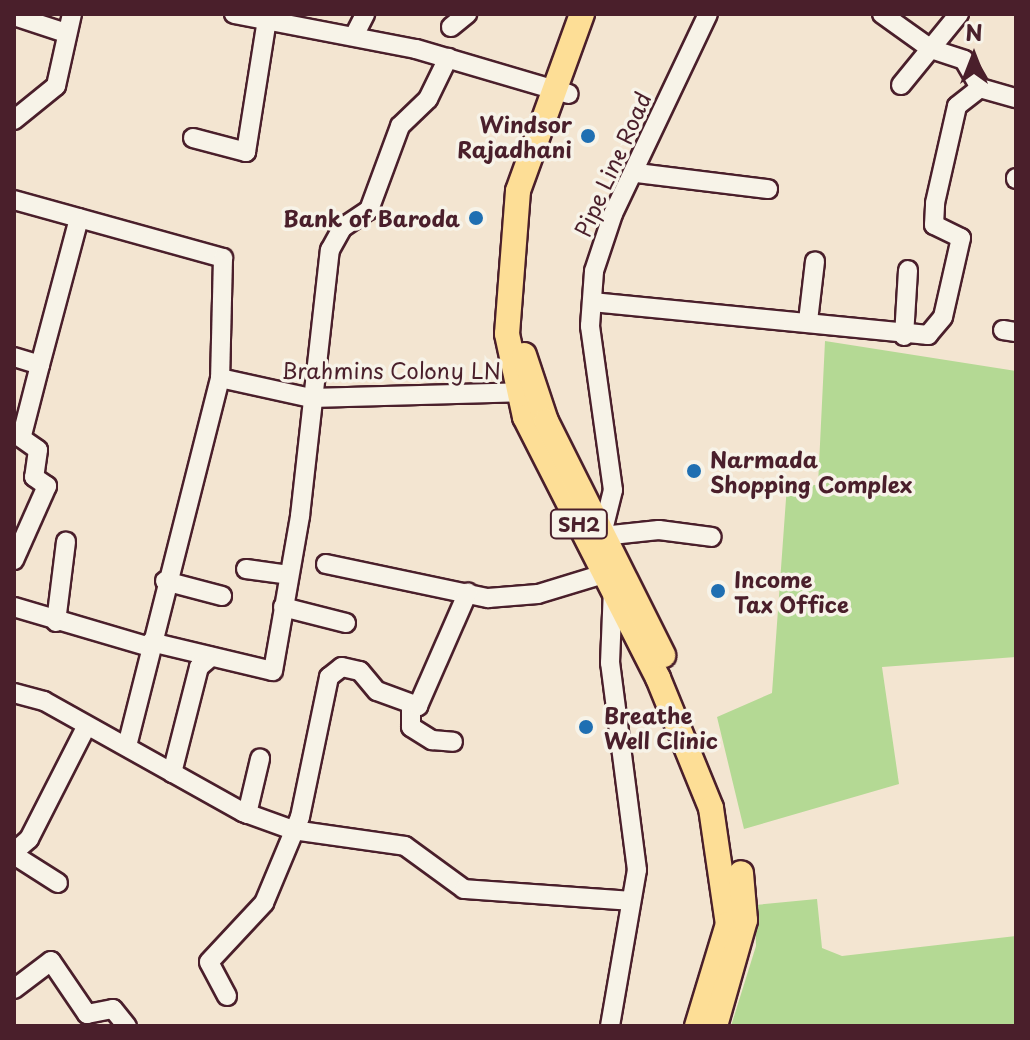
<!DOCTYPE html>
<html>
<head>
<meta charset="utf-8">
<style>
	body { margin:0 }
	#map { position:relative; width:1030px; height:1040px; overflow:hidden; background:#f3e5d1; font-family:"Playpen Sans",sans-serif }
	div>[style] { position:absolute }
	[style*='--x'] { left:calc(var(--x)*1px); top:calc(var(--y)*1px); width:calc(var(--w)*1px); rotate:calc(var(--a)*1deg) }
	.green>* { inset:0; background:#b4d994 }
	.roads { filter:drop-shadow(2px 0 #4a1f2b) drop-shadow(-2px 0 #4a1f2b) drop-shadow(0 2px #4a1f2b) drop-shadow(0 -2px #4a1f2b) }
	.minor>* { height:18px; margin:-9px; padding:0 9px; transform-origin:9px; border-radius:9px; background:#f7f3e8 }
	.major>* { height:24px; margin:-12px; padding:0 12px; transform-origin:12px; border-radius:12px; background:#fdde96 }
	.dots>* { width:22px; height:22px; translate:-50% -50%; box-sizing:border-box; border:4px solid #f7f3e8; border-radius:50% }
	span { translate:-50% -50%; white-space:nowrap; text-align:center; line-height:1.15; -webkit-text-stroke:7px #f7f3e8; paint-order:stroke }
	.shield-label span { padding:2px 6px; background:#f7f3e8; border:2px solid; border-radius:6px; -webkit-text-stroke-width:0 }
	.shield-label { font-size:20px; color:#4a1f2b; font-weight:700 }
	.poi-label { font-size:22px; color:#4a1f2b; font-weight:700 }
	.right { translate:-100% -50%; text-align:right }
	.left { translate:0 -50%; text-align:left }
	.street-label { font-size:22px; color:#4a1f2b }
	.frame { position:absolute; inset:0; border:16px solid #4a1f2b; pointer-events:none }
	.north { position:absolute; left:934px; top:16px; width:80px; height:80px; -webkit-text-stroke:6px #f7f3e8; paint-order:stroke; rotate:0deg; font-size:22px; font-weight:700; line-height:32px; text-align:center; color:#4a1f2b }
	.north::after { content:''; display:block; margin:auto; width:28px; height:36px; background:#4a1f2b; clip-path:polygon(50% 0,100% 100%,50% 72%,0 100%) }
</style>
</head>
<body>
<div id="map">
	<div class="green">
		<i style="clip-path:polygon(825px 341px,1016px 371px,1016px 657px,882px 667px,899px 784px,744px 829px,717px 717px,772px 693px,787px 485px,818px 485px)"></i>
		<i style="clip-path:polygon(817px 899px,822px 948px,842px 956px,1016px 936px,1016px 1026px,731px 1026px,756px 946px,755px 905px)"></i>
	</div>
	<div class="roads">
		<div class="minor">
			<i style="--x:234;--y:14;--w:185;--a:10.9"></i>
			<i style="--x:416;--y:49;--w:159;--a:16.4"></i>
			<i style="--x:882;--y:14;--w:60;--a:35.5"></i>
			<i style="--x:931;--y:49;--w:35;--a:18"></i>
			<i style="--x:964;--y:60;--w:32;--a:60"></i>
			<i style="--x:980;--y:88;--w:37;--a:16"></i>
			<i style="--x:14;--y:16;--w:55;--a:18.1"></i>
			<i style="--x:451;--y:27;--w:21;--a:-39"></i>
			<i style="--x:354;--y:36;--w:25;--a:-63"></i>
			<i style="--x:901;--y:85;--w:92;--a:-50.8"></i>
			<i style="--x:14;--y:120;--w:54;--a:-39"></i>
			<i style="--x:56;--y:86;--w:74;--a:-77.5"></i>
			<i style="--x:193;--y:138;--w:55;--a:14.8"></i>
			<i style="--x:246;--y:152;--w:134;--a:-81"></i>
			<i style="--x:637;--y:173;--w:132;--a:7"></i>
			<i style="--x:1016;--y:179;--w:1;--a:-90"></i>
			<i style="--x:14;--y:200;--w:217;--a:15.5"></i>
			<i style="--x:223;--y:258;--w:120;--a:91.4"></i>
			<i style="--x:220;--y:378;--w:93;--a:12.4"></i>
			<i style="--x:311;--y:398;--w:218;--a:-1.6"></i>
			<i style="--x:592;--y:302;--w:338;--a:5.6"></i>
			<i style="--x:928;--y:335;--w:23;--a:-50"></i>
			<i style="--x:943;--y:317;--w:81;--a:-77.2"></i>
			<i style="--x:961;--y:238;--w:30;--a:-154"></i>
			<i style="--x:934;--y:225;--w:22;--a:-87"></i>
			<i style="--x:935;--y:203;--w:99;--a:-77.2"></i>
			<i style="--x:957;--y:106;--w:29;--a:-38"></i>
			<i style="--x:808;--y:321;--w:60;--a:-83.3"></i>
			<i style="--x:1003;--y:330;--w:13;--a:9"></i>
			<i style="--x:904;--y:336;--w:66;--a:-86.5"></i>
			<i style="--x:14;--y:357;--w:27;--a:17"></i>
			<i style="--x:40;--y:365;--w:72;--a:104.4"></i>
			<i style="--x:40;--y:365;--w:152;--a:-75.1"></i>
			<i style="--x:14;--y:433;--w:29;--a:35"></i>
			<i style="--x:38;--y:450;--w:27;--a:98"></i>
			<i style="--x:34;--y:477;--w:16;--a:35"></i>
			<i style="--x:47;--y:486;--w:81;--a:114"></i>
			<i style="--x:603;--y:530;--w:41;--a:-76"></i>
			<i style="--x:613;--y:490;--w:166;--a:-98"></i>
			<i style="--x:590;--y:326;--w:55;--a:-85.8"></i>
			<i style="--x:594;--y:271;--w:60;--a:-71.6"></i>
			<i style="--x:613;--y:214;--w:221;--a:-64.6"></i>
			<i style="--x:593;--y:537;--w:66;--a:-6.1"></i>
			<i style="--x:659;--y:530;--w:53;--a:7.5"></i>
			<i style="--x:326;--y:564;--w:166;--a:11.9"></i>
			<i style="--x:488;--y:598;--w:50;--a:-4.6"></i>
			<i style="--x:538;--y:594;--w:69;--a:-16.9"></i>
			<i style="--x:246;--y:569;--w:43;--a:7.9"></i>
			<i style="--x:165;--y:581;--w:59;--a:14.7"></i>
			<i style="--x:14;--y:607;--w:142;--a:16.4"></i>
			<i style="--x:283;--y:607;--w:65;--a:14.3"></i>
			<i style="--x:56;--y:622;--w:81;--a:-82.9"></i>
			<i style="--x:151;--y:642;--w:125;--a:13.4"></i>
			<i style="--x:273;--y:671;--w:157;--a:-80.1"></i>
			<i style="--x:300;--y:516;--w:268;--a:-83.6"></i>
			<i style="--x:330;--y:250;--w:25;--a:-61"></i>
			<i style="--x:342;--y:228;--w:32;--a:-34"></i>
			<i style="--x:369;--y:210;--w:90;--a:-69.7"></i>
			<i style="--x:400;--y:126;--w:39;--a:-44"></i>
			<i style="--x:428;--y:99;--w:46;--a:-64"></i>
			<i style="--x:14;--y:693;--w:31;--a:15"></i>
			<i style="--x:44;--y:701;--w:228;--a:29.2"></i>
			<i style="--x:243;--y:812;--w:53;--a:19.8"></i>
			<i style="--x:293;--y:830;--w:113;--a:8.1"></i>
			<i style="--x:405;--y:846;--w:73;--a:36.1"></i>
			<i style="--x:464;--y:889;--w:167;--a:4.1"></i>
			<i style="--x:411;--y:708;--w:19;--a:90"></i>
			<i style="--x:411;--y:727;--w:25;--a:32"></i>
			<i style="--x:432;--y:740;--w:21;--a:5"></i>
			<i style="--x:127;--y:746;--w:380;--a:-75.8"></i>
			<i style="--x:172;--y:773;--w:109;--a:-75.7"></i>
			<i style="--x:199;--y:667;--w:16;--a:-40"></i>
			<i style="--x:247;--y:814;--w:57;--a:-76.7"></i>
			<i style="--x:14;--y:852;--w:20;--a:-41"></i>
			<i style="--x:29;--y:839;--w:126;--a:-63"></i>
			<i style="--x:14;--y:855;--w:52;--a:32.5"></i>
			<i style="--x:14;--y:989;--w:46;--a:-37.1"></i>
			<i style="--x:51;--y:961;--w:64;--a:55.8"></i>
			<i style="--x:87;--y:1014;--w:26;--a:-11"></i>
			<i style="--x:113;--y:1009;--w:22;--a:51"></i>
			<i style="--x:227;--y:996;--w:38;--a:-118"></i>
			<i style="--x:209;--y:962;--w:81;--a:-47"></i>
			<i style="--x:264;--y:903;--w:93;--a:-67.3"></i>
			<i style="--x:300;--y:817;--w:143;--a:-78.3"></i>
			<i style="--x:329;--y:677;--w:16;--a:-38"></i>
			<i style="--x:342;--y:667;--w:18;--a:13"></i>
			<i style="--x:360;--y:671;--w:26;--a:50"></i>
			<i style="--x:377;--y:691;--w:44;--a:20.1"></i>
			<i style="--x:418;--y:706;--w:124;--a:-66.3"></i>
			<i style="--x:610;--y:1026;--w:158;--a:-80.2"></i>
			<i style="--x:637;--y:870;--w:209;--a:-97.4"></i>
			<i style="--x:610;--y:663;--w:75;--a:-87.7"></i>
		</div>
		<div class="major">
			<i style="--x:582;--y:14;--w:188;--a:109.9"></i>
			<i style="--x:518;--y:191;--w:143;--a:94.4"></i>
			<i style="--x:507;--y:334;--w:85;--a:77.8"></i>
			<i style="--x:525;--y:417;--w:293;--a:63"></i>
			<i style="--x:658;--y:678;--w:140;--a:67.8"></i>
			<i style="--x:711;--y:808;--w:117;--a:81.7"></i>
			<i style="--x:728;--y:924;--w:107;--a:106.9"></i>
			<i style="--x:524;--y:355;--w:70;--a:71.6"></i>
			<i style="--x:546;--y:421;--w:262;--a:63.4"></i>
			<i style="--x:715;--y:1026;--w:110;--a:-74.2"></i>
			<i style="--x:745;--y:920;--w:47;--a:-94.9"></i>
		</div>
	</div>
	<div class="dots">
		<i style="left:588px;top:136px;background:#1f6fb2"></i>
		<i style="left:476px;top:218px;background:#1f6fb2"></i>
		<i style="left:694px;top:471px;background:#1f6fb2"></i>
		<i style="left:718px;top:591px;background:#1f6fb2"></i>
		<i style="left:586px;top:727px;background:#1f6fb2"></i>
	</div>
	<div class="shield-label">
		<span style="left:579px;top:524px">SH2</span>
	</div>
	<div class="poi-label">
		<span class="right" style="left:572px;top:136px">Windsor<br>Rajadhani</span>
		<span class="right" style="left:460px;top:218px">Bank of Baroda</span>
		<span class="left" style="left:710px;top:471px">Narmada<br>Shopping Complex</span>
		<span class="left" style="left:734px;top:591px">Income<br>Tax Office</span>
		<span class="left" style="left:604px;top:727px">Breathe<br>Well Clinic</span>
	</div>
	<div class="street-label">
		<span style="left:612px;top:164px;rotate:-66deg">Pipe Line Road</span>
		<span style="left:391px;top:370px">Brahmins Colony LN</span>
	</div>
	<div class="frame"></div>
	<div class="north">N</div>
</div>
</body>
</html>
